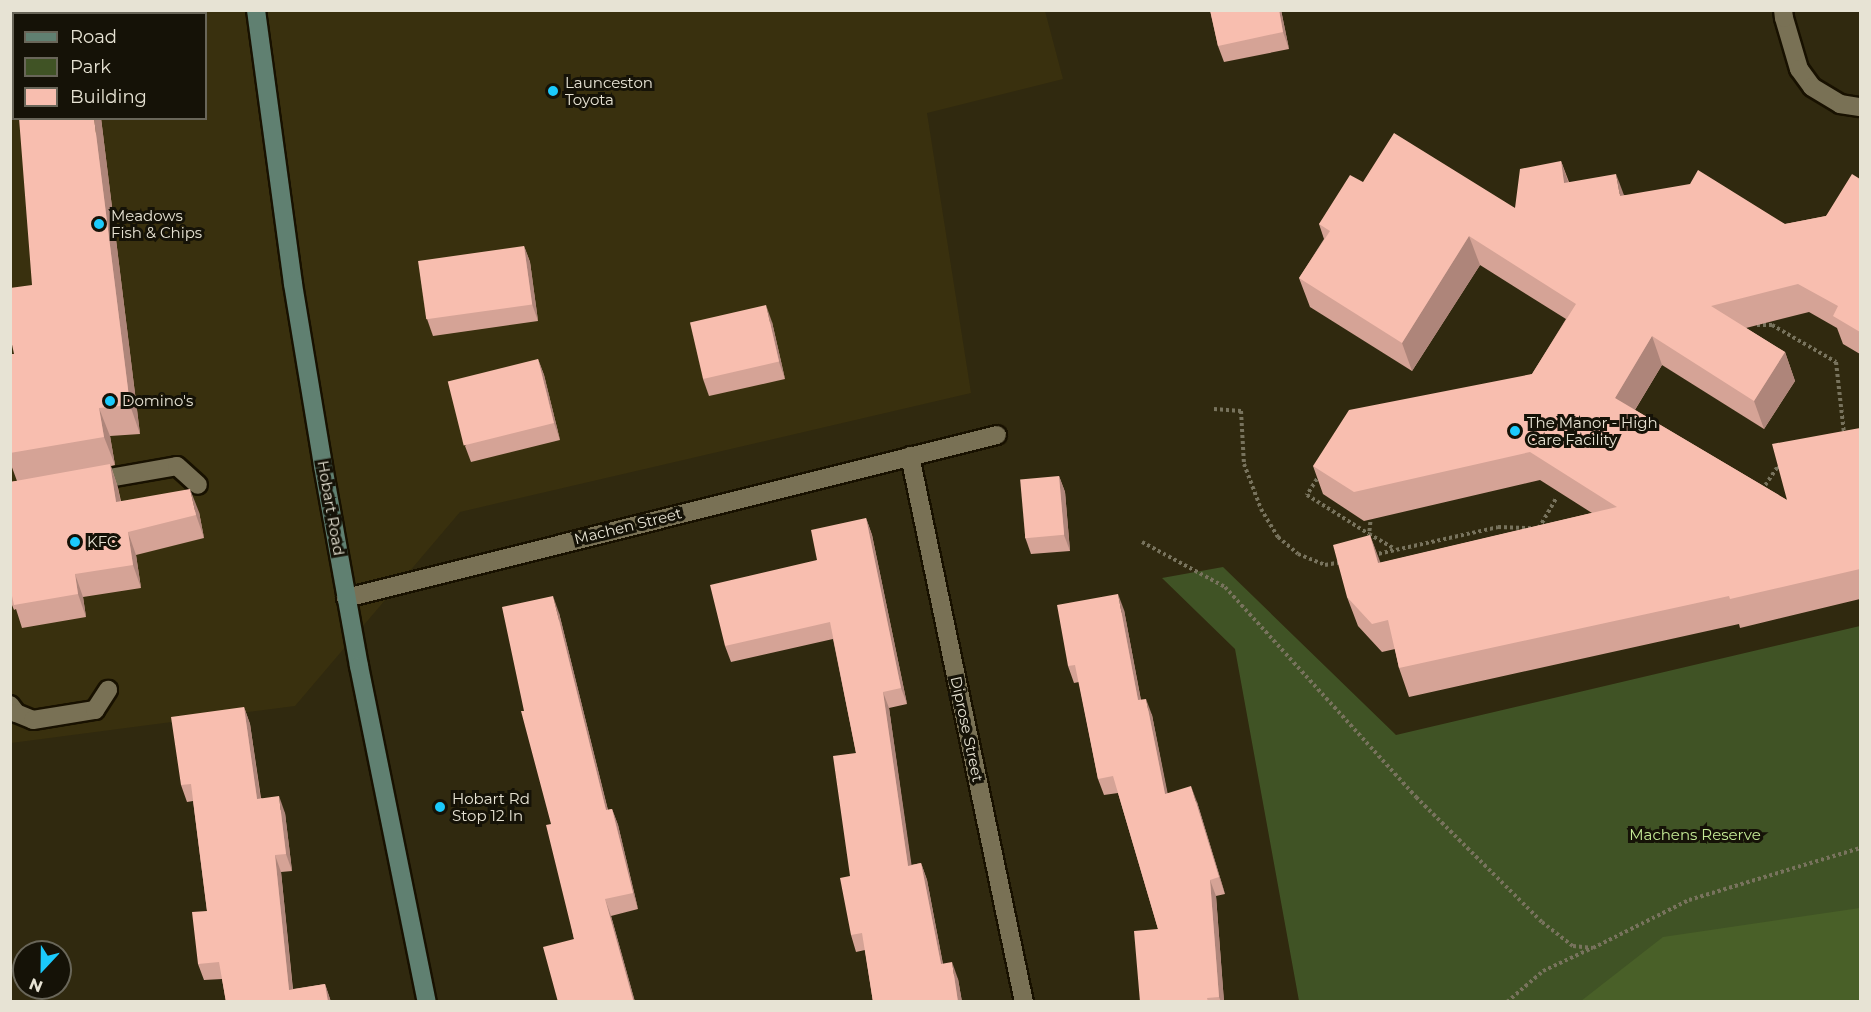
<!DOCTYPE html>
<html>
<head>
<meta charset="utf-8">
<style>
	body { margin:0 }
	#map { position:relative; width:1871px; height:1012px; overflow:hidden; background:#30290f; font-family:Montserrat,sans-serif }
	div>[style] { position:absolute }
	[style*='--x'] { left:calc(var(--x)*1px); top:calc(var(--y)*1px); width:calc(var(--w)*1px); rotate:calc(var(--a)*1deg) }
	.built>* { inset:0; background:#39300e }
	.green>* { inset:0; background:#405325 }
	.forest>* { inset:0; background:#496028 }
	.path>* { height:4px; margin-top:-2px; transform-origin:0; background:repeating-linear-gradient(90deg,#78735d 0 3px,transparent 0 6px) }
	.roads { filter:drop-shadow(2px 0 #181100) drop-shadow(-2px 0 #181100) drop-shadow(0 2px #181100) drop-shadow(0 -2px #181100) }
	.service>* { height:18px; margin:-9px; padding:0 9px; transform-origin:9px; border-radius:9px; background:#797155 }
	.minor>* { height:18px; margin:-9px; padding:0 9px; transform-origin:9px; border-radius:9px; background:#797155 }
	.secondary>* { height:18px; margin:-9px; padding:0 9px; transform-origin:9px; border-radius:9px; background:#608071 }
	.wall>* { inset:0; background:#d5a396 }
	.shaded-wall>* { inset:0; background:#ae857a; transform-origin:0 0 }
	.building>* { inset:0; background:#f8beaf; transform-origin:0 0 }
	.dots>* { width:16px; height:16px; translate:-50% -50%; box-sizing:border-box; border:3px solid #151207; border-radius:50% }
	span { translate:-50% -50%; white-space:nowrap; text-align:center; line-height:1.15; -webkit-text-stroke:6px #151207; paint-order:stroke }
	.poi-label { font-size:15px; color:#e7e3d4 }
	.left { translate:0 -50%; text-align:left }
	.street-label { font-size:15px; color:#e7e3d4 }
	.park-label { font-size:15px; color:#c4e995 }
	.frame { position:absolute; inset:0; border:12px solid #e7e3d4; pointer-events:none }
	.legend { position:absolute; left:12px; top:12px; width:195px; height:108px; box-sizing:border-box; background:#151207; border:2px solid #696659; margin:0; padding:8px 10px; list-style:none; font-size:18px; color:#e7e3d4 }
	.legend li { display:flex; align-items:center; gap:12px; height:30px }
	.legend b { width:30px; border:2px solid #696659 }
	.north { position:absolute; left:12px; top:940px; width:60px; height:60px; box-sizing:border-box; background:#151207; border:2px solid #696659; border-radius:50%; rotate:202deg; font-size:16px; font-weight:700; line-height:24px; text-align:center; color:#e7e3d4 }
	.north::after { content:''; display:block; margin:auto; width:21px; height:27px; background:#1bcafc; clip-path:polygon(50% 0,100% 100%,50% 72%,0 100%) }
</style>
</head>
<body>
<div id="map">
	<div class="built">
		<i style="clip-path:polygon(evenodd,10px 11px,1045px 11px,1063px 79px,927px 113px,971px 393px,460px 512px,295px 706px,11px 743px,10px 11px,14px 14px,206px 14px,206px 118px,14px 118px,14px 14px)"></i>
	</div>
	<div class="green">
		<i style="clip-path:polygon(1223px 567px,1396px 735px,1860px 626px,1860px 1001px,1299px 1001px,1235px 649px,1162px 578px)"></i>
	</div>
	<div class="forest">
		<i style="clip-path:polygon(1860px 908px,1860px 1001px,1581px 1001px,1663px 937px)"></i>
	</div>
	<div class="path">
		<i style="--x:1757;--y:325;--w:15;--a:0"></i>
		<i style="--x:1772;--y:325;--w:74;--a:30"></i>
		<i style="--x:1836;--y:362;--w:71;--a:83.6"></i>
		<i style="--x:1214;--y:409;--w:27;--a:4"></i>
		<i style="--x:1241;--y:411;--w:53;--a:86.8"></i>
		<i style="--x:1244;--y:464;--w:48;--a:69.3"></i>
		<i style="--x:1261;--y:509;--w:33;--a:59"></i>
		<i style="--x:1278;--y:537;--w:26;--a:40"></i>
		<i style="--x:1298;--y:554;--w:29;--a:22"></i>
		<i style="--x:1325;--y:565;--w:17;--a:-10"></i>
		<i style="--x:1320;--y:474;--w:25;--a:122"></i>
		<i style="--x:1307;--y:495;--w:73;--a:32.2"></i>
		<i style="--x:1762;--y:490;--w:29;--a:-56"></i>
		<i style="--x:1778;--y:466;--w:6;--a:59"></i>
		<i style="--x:1371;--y:516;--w:18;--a:96"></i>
		<i style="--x:1369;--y:534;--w:30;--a:30"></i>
		<i style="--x:1539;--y:528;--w:34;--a:-60"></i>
		<i style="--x:1142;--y:542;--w:94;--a:28.5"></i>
		<i style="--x:1225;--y:587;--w:284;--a:47.7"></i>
		<i style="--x:1416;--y:797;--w:177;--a:44.8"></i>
		<i style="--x:1542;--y:922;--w:39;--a:38"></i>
		<i style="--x:1573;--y:946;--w:20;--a:6"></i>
		<i style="--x:1593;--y:948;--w:107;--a:-26.6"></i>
		<i style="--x:1689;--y:900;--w:179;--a:-16.9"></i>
		<i style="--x:1373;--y:555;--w:128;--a:-12.6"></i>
		<i style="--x:1498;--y:527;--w:35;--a:2"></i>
		<i style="--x:1507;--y:1002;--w:48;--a:-40.7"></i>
		<i style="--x:1543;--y:971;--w:54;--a:-25.1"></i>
	</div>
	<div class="roads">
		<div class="service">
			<i style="--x:1784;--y:18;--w:53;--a:73.6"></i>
			<i style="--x:1799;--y:69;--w:22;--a:54"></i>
			<i style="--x:1812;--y:87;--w:33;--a:31"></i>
			<i style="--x:1840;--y:104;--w:20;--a:9"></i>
			<i style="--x:92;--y:481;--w:86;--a:-10"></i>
			<i style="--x:177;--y:466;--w:28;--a:42"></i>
			<i style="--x:10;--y:705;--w:10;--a:53"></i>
			<i style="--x:16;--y:713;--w:18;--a:22"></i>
			<i style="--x:33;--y:720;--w:63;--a:-9.2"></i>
			<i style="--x:95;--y:710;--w:24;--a:-57"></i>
		</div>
		<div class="minor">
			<i style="--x:1783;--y:10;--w:8;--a:83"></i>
			<i style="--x:910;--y:456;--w:558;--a:78.21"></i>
			<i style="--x:346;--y:598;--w:671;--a:-14.06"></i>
		</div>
		<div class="secondary">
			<i style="--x:256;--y:10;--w:276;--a:82.3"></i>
			<i style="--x:293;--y:284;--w:184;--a:80.6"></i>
			<i style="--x:323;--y:466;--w:203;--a:79.8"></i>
			<i style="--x:359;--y:666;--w:343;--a:78.6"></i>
		</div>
	</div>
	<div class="wall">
		<i style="clip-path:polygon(1210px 10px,1281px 10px,1289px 49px,1224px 62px,1218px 46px)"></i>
		<i style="clip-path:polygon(101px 118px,140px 434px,110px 436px,115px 465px,111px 466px,118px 488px,121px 501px,199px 512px,204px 538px,136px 555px,141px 588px,83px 597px,86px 617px,22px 628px,16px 609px,14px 610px,10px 600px,10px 482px,17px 481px,10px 462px,10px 354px,14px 354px)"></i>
		<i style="clip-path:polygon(1561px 161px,1569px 182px,1624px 195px,1785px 224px,1826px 216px,1860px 179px,1860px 354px,1843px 344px,1837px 328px,1809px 312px,1746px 328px,1785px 352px,1795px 381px,1764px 429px,1662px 365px,1635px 410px,1787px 500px,1860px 428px,1860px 599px,1740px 628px,1739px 624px,1409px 697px,1399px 668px,1395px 649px,1382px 652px,1358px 626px,1347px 597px,1370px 535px,1380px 563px,1592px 513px,1540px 480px,1364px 521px,1323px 494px,1313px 466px,1532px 374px,1566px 319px,1480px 265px,1412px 371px,1310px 307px,1299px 278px,1324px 239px,1319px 224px,1363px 182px,1515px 208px)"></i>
		<i style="clip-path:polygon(524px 246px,530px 262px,538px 321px,433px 336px,427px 319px)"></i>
		<i style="clip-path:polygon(772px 322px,785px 379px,709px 396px,703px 379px)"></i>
		<i style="clip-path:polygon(538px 359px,544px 375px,560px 440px,471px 462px,465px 446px)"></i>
		<i style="clip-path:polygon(1059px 476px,1065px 492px,1070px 551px,1031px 554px,1025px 537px)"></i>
		<i style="clip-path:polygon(866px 518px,872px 535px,907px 704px,889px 708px,911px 865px,921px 863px,927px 880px,943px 964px,958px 979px,962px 1002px,873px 1002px,865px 950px,856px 952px,851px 935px,850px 876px,856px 753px,833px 639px,731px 662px,725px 646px,817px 560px)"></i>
		<i style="clip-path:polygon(1124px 610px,1141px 700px,1152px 715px,1167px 793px,1197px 802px,1225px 894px,1216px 896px,1224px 1002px,1140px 1002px,1158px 929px,1118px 793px,1104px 795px,1098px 779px,1079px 682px,1074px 683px,1068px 666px)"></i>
		<i style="clip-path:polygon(559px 613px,608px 810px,612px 809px,618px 825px,638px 909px,611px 916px,635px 1002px,558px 1002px,574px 939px,551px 824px)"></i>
		<i style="clip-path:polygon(244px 707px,250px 724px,261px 798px,285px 813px,292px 871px,281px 872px,293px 989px,325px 984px,331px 1002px,226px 1002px,222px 979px,204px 980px,198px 964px,207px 911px,193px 801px,187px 802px,181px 785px)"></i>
	</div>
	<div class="shaded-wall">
		<i style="left:164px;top:10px;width:9px;height:4px"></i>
		<i style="clip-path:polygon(1279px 10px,1281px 10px,1289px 49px,1283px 32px)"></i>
		<i style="clip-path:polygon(94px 118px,101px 118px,140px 434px,130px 405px)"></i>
		<i style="clip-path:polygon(1561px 161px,1571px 190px,1564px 183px)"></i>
		<i style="clip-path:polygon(1616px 174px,1627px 203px,1620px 196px)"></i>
		<i style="clip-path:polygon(1469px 236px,1480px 265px,1412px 371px,1402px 343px)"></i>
		<i style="clip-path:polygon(524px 246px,530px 262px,538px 321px,532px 304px)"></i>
		<i style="clip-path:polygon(766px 305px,772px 322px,785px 379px,779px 362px)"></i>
		<i style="clip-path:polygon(1652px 336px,1662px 365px,1625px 426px,1615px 398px)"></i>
		<i style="clip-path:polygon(1785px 352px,1795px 381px,1764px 429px,1754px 401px)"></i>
		<i style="clip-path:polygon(538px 359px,544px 375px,560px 440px,554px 423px)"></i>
		<i style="clip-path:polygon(99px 408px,110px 436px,115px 465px,104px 437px)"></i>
		<i style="clip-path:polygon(110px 464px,118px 488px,125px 525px,116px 502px)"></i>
		<i style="clip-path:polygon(1059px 476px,1065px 492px,1070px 551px,1064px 535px)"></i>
		<i style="clip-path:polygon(190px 489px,199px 512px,204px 538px,196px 515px)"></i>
		<i style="clip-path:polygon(866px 518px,872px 535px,907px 704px,901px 688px)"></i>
		<i style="clip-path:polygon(128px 532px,136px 555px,141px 588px,133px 565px)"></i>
		<i style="clip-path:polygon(1370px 535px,1381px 564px,1378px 563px)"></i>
		<i style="clip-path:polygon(75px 574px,83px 597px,86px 617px,78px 594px)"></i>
		<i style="clip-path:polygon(1118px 594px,1124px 610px,1144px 717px,1138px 700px)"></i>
		<i style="clip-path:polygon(553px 596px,559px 613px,612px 827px,606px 810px)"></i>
		<i style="clip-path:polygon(883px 692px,889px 708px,914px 882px,908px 866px)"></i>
		<i style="clip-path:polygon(1146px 699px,1152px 715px,1171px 810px,1165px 794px)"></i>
		<i style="clip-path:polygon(244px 707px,250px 724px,263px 815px,257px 799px)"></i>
		<i style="clip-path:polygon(1191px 786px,1197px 802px,1225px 894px,1219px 877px)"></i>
		<i style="clip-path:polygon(279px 796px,285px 813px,292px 871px,286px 854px)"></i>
		<i style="clip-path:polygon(612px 809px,618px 825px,638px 909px,633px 893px)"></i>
		<i style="clip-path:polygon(275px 855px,281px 872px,294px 1002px,289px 990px)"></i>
		<i style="clip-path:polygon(921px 863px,927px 880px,946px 981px,941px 964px)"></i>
		<i style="clip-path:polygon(1210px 880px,1216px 896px,1224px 1002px,1221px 1002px,1219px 997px)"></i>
		<i style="clip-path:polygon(605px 899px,611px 916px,635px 1002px,634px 1002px)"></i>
		<i style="clip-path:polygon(952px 962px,958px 979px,962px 1002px,958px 1002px)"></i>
		<i style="clip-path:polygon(325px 984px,331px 1002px,328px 1002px)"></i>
	</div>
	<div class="building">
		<i style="left:14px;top:10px;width:150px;height:4px"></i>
		<i style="clip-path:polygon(1210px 10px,1279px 10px,1283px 32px,1218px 46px)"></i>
		<i style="clip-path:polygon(19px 118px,94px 118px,130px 405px,99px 408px,104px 437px,10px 453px,10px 354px,14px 354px,10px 335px,10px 288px,32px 285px)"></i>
		<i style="clip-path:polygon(1394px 133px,1515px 208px,1520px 169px,1561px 161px,1564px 183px,1616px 174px,1620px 196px,1690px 184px,1698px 170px,1785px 224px,1826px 216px,1852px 174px,1860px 179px,1860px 332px,1833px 316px,1838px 306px,1798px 284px,1711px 306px,1785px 352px,1754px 401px,1652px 336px,1615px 398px,1787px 500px,1772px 444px,1860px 428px,1860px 569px,1730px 599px,1729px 596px,1399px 668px,1388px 620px,1372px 624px,1347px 597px,1333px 545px,1370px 535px,1378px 563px,1617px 507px,1530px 452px,1354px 492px,1313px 466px,1349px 410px,1532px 374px,1576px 304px,1469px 236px,1402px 343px,1299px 278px,1330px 231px,1319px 224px,1350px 175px,1363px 182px)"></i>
		<i style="left:524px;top:246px;width:59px;height:107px;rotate:82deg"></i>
		<i style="left:766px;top:305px;width:58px;height:78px;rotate:77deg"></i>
		<i style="left:538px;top:359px;width:66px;height:93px;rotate:76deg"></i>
		<i style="clip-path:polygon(110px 464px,116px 502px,190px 489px,196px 515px,128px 532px,133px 565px,75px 574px,78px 594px,14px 605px,10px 587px,10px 482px)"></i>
		<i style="left:1059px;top:476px;width:59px;height:39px;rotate:85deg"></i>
		<i style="clip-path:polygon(866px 518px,901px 688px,883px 692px,908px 866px,921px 863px,941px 964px,952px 962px,958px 1002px,873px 1002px,862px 933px,851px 935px,840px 878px,850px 876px,833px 756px,856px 753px,830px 622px,725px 646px,710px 585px,817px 560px,811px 530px)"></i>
		<i style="clip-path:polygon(1118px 594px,1138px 700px,1146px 699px,1165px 794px,1191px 786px,1219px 877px,1210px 880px,1219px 997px,1207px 998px,1208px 1002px,1140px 1002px,1134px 931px,1158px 929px,1113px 776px,1098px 779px,1075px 665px,1068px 666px,1057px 605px)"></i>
		<i style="clip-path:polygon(553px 596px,606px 810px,612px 809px,633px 893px,605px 899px,633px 1000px,628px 1002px,558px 1002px,543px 947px,574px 939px,546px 825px,551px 824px,521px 711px,524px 711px,502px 607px)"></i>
		<i style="clip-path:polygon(244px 707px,257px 799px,279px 796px,286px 854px,275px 855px,289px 990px,325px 984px,328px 1002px,226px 1002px,219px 962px,198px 964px,192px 912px,207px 911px,191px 784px,181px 785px,171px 717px)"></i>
	</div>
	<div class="dots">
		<i style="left:553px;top:91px;background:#1bcafc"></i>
		<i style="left:99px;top:224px;background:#1bcafc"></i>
		<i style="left:110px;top:401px;background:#1bcafc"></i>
		<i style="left:1515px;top:431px;background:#1bcafc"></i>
		<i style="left:75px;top:542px;background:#1bcafc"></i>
		<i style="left:440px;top:807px;background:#1bcafc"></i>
	</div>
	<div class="poi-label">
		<span class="left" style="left:565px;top:91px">Launceston<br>Toyota</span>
		<span class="left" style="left:111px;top:224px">Meadows<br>Fish &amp; Chips</span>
		<span class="left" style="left:122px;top:401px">Domino's</span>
		<span class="left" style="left:1527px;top:431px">The Manor - High<br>Care Facility</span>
		<span class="left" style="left:87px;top:542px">KFC</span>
		<span class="left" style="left:452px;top:807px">Hobart Rd<br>Stop 12 In</span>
	</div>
	<div class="street-label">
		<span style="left:331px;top:508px;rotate:80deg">Hobart Road</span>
		<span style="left:628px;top:526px;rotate:-14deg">Machen Street</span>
		<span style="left:967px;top:729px;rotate:78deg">Diprose Street</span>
	</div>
	<div class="park-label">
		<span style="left:1695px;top:835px">Machens Reserve</span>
	</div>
	<div class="frame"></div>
	<ul class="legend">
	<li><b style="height:8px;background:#608071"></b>Road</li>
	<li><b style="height:16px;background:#405325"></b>Park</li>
	<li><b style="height:16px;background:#f8beaf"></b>Building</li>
	</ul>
	<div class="north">N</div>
</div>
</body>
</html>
